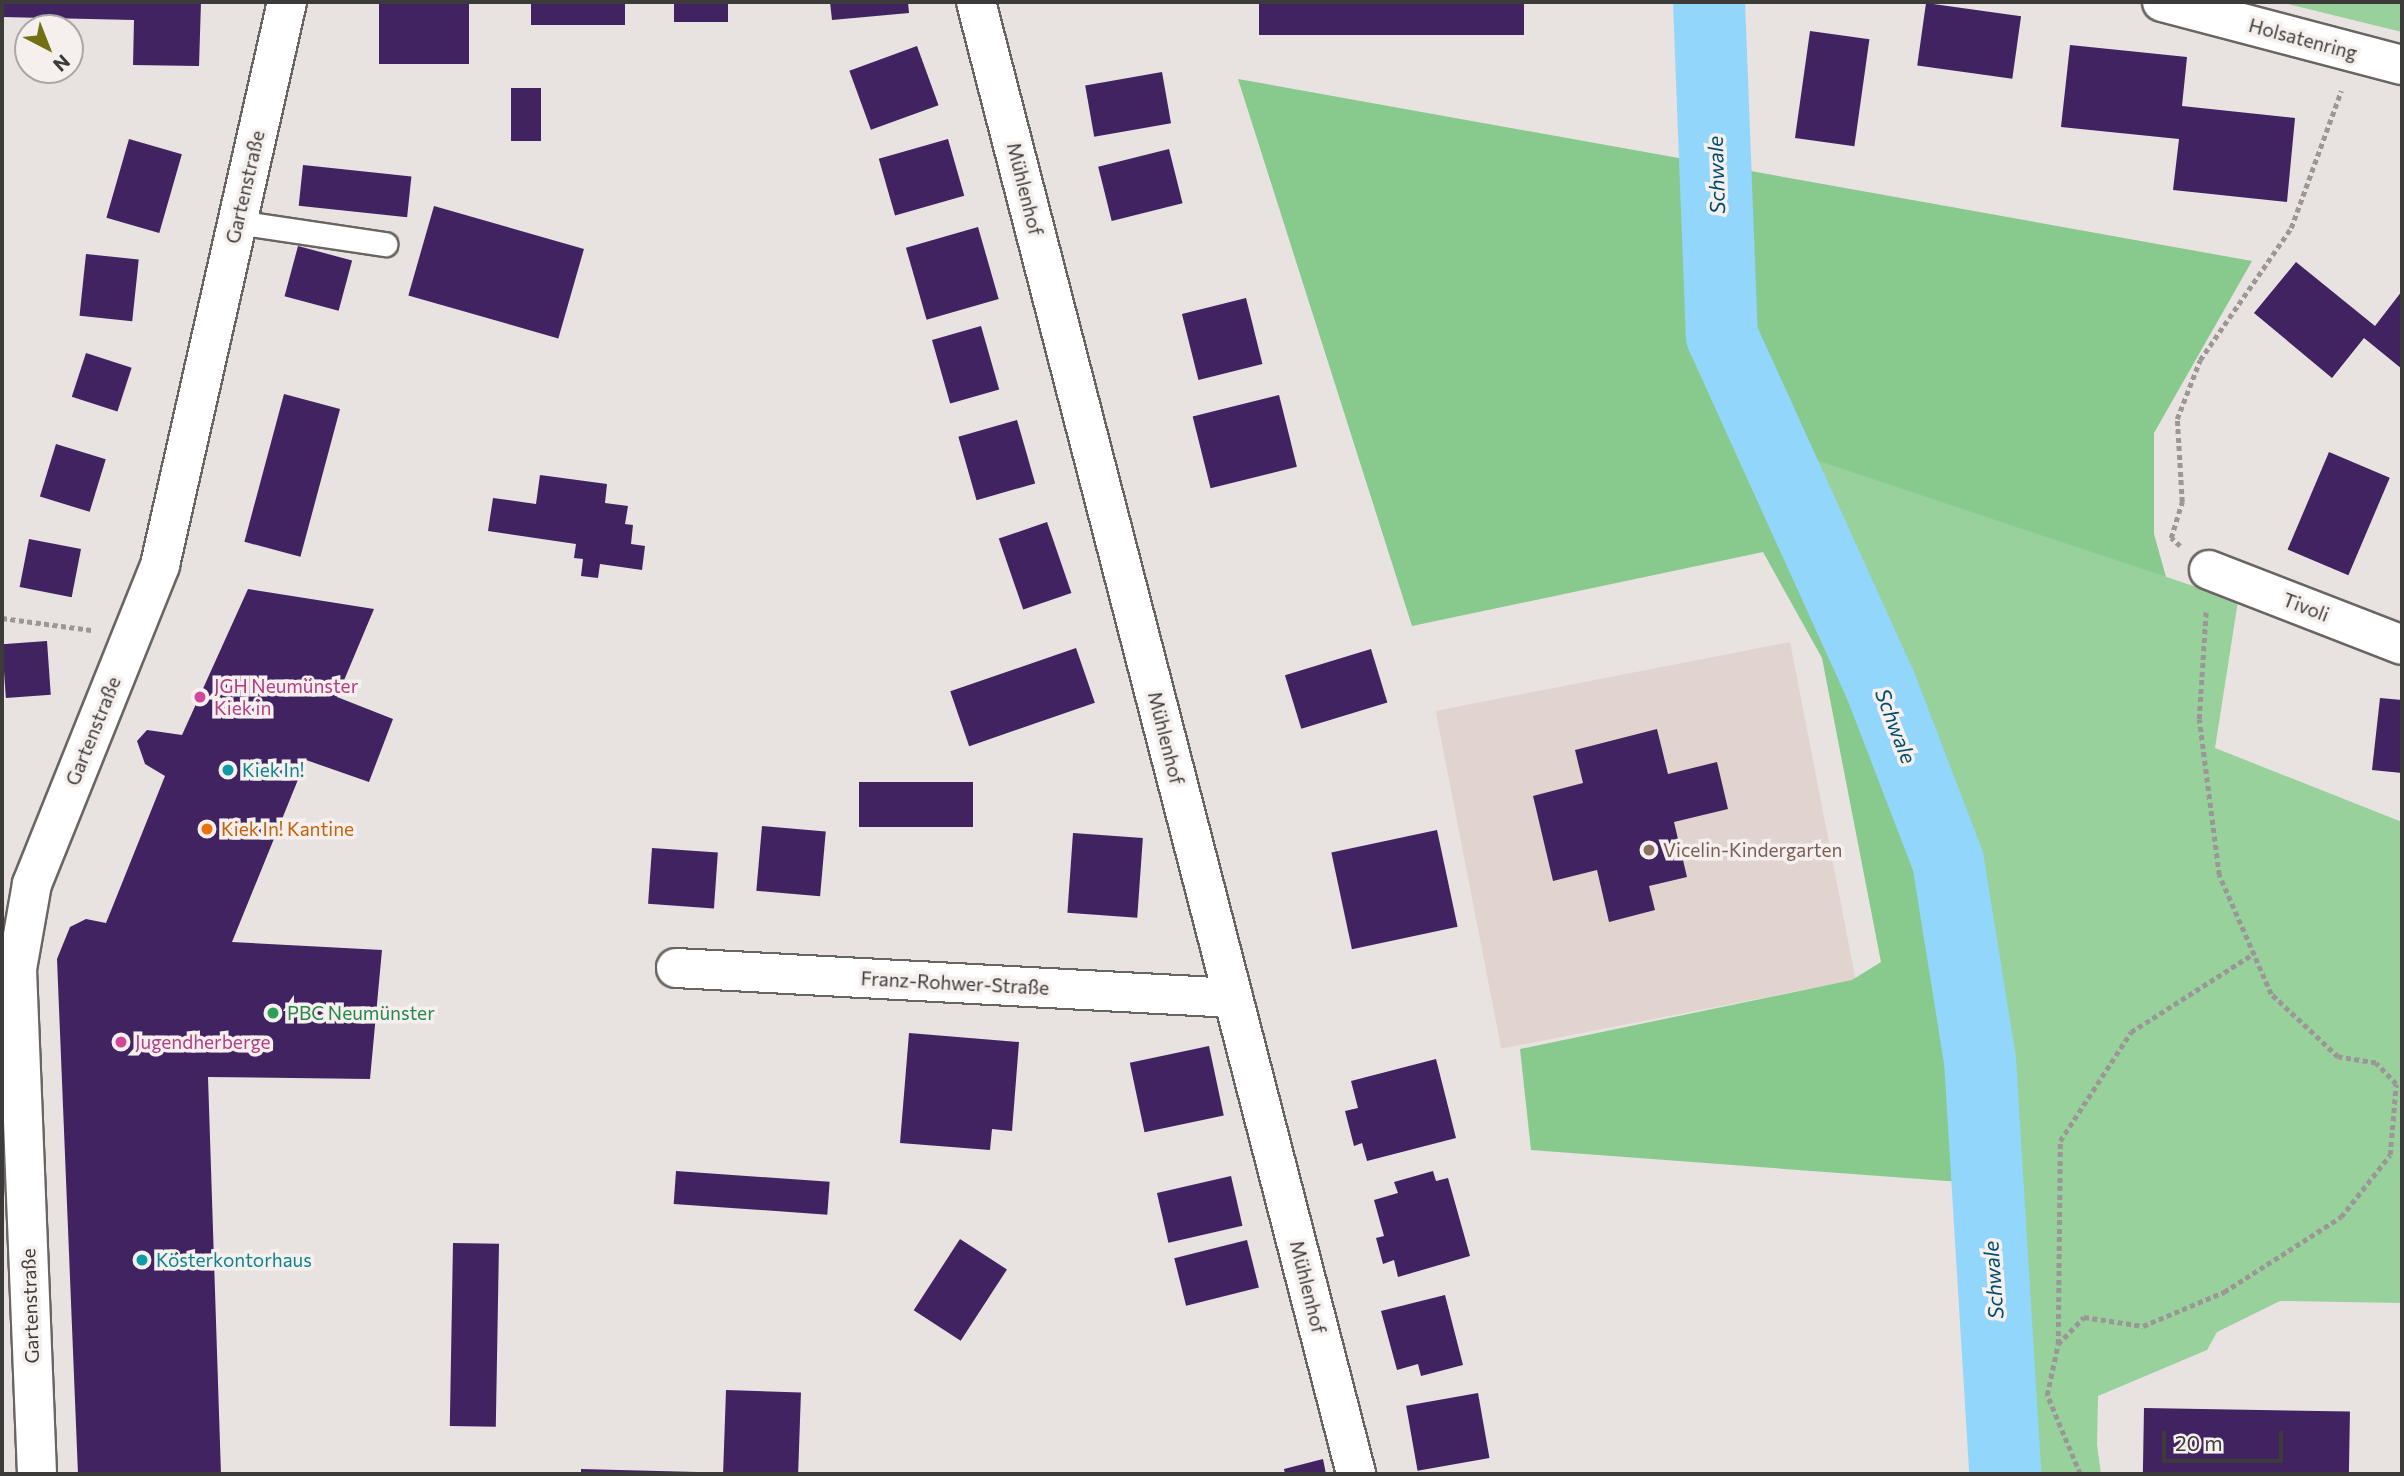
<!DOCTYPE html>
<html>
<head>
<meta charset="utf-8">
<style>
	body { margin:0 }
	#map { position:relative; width:2404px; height:1476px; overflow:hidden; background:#e8e2e0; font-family:Commissioner,sans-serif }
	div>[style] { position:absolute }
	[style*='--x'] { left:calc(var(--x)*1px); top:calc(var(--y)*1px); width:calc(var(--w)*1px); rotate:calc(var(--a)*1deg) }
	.built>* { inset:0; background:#e1d4ce; transform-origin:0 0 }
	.green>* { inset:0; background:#98d19c }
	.forest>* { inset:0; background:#88c98d }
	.river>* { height:72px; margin:-36px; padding:0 36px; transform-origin:36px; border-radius:36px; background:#92d6fc }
	.building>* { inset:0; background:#412362; transform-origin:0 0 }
	.path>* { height:4.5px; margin-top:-2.25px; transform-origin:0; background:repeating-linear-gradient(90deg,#9b9796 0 5px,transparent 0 8.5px) }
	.roads { filter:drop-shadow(2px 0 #6a6463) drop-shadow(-2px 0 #6a6463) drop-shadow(0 2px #6a6463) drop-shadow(0 -2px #6a6463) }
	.service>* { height:23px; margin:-11.5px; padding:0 11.5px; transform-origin:11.5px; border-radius:11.5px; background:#fff }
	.minor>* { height:38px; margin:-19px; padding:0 19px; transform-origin:19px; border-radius:19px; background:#fff }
	.secondary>* { height:38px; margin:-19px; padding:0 19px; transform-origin:19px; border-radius:19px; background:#fff }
	.dots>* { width:19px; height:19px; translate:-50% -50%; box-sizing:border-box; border:4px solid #f5efed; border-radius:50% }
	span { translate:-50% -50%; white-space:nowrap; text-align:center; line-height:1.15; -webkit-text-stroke:7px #f5efed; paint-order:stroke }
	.street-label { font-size:19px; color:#3d3b3a }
	.hotel-label { font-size:19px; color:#b23c85 }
	.left { translate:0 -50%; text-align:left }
	.culture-label { font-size:19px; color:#0d838f }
	.food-label { font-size:19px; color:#c56008 }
	.education-label { font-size:19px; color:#785e54 }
	.leisure-label { font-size:19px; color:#27864d }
	.water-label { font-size:21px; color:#004c6b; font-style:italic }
	.frame { position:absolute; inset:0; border:4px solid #3d3b3a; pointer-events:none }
	.north { position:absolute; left:14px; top:14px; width:70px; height:70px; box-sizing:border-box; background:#f5efed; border:2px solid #aba7a5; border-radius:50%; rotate:138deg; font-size:19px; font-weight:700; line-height:28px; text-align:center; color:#3d3b3a }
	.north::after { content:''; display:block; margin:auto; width:24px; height:32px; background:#727012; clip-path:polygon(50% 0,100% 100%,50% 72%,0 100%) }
	.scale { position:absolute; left:2162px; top:1431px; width:121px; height:32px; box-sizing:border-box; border:4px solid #3d3b3a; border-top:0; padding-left:9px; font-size:21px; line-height:24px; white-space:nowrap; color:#3d3b3a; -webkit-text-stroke:5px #f5efed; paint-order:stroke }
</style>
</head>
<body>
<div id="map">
	<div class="built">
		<i style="left:1790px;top:642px;width:344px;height:361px;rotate:79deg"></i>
	</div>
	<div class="green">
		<i style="clip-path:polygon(2280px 2px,2402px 2px,2402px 32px,2353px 20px)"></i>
		<i style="clip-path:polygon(1768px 443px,2238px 601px,2215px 748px,2402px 822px,2402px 1303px,2280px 1301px,2217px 1332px,2207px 1350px,2098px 1396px,2097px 1445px,2101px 1474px,2005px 1474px,1980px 1060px)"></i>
	</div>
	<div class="forest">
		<i style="clip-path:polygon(1238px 79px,2252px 261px,2154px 433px,2154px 534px,2166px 577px,1768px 444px,1948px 861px,1980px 1060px,1988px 1184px,1531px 1150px,1520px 1049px,1852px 980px,1881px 962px,1822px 658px,1763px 552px,1412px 626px)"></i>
	</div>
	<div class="river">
		<i style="--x:1709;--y:2;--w:334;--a:87.8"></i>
		<i style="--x:1722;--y:336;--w:382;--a:65.6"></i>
		<i style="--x:1880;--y:684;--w:190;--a:69"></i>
		<i style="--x:1948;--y:861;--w:202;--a:80.9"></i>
		<i style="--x:1980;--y:1060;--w:415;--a:86.5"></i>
	</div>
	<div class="building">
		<i style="clip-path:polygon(2px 2px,201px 2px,199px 66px,133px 65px,134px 20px,2px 17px)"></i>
		<i style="left:379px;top:2px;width:90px;height:62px"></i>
		<i style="left:531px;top:2px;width:94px;height:23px"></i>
		<i style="left:674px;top:2px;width:54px;height:20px"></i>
		<i style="clip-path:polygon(830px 2px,908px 2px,909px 13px,832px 20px)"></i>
		<i style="left:1259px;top:2px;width:265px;height:33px"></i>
		<i style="left:1926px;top:3px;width:96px;height:63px;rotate:8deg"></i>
		<i style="left:1810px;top:31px;width:60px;height:108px;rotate:8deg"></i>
		<i style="clip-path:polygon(2070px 45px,2187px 57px,2182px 106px,2295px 118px,2287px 202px,2173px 190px,2179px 139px,2061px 127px)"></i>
		<i style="left:917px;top:46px;width:63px;height:72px;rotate:70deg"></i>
		<i style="left:1162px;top:72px;width:52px;height:78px;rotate:80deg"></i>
		<i style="left:511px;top:88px;width:30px;height:53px"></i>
		<i style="left:129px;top:139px;width:55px;height:82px;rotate:16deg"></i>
		<i style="left:948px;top:139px;width:59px;height:72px;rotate:74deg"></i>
		<i style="left:1169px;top:149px;width:56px;height:73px;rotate:76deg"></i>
		<i style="left:303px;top:165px;width:109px;height:41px;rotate:6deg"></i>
		<i style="left:434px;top:206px;width:156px;height:93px;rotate:16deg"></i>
		<i style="left:978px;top:227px;width:75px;height:75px;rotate:74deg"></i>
		<i style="left:298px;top:246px;width:56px;height:52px;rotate:15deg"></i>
		<i style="left:86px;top:254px;width:53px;height:62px;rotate:6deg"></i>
		<i style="clip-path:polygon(2296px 262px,2375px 326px,2402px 291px,2402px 369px,2364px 338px,2332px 378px,2254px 313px)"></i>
		<i style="left:1246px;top:298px;width:68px;height:66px;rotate:76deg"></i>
		<i style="left:981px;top:326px;width:66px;height:51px;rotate:74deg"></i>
		<i style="left:86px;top:353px;width:48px;height:46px;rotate:18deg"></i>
		<i style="left:284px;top:394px;width:58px;height:153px;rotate:15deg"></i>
		<i style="left:1279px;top:395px;width:74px;height:89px;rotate:76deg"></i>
		<i style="left:1017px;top:420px;width:66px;height:61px;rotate:74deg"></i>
		<i style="left:56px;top:444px;width:52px;height:55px;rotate:17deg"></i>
		<i style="left:2329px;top:452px;width:66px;height:106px;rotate:23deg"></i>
		<i style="clip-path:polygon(540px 475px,607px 484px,605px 503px,628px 506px,625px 524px,633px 525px,631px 544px,645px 546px,642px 570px,600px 564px,598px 578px,581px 576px,583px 559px,574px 558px,576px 544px,488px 531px,493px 498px,536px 504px)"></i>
		<i style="left:1047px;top:522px;width:75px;height:51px;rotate:71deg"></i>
		<i style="left:29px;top:539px;width:53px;height:49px;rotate:11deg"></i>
		<i style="clip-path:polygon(248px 589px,374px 609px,337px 697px,393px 719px,369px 782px,306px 760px,232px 942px,382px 950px,370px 1079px,208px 1077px,221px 1474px,78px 1474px,57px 959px,70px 927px,86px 919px,106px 923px,165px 776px,145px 764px,137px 741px,147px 730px,182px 735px)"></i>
		<i style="left:47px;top:641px;width:54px;height:45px;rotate:86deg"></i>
		<i style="left:1076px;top:648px;width:58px;height:133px;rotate:71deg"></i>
		<i style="left:1371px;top:649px;width:56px;height:90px;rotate:73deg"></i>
		<i style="clip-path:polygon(2380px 698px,2402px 700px,2402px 773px,2372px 770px)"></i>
		<i style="clip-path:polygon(1657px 729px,1668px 774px,1717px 762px,1728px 809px,1674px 822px,1687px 877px,1649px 886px,1655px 910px,1609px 922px,1597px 870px,1553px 881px,1533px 796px,1583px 783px,1575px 750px)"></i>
		<i style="left:859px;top:782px;width:114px;height:45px"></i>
		<i style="left:762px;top:826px;width:64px;height:65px;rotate:5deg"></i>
		<i style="left:1437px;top:830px;width:99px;height:108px;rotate:78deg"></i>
		<i style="left:1073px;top:833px;width:70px;height:80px;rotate:4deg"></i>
		<i style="left:652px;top:848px;width:66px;height:56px;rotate:4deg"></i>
		<i style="clip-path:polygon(909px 1033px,1019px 1042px,1012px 1131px,992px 1129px,990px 1150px,900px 1143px)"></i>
		<i style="left:1209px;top:1046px;width:71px;height:81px;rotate:78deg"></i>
		<i style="clip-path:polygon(1436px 1059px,1456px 1138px,1367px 1161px,1362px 1143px,1354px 1146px,1345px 1111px,1358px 1108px,1351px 1081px)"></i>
		<i style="left:676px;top:1171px;width:154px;height:33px;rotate:4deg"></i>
		<i style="clip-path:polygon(1433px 1171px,1436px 1181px,1448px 1178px,1470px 1256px,1398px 1277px,1394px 1260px,1383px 1264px,1376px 1238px,1384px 1236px,1374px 1200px,1398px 1193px,1394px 1182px)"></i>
		<i style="left:1231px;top:1176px;width:51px;height:76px;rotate:77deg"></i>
		<i style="left:960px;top:1239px;width:56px;height:85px;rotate:33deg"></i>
		<i style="left:1247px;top:1240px;width:49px;height:75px;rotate:76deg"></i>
		<i style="left:453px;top:1243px;width:46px;height:183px;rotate:1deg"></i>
		<i style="clip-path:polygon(1445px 1295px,1463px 1365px,1421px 1376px,1418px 1364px,1397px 1370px,1381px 1311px)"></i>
		<i style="left:726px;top:1390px;width:75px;height:84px;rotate:2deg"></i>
		<i style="left:1478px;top:1393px;width:66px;height:73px;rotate:80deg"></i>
		<i style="left:2144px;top:1408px;width:206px;height:66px;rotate:1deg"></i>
		<i style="clip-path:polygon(1323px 1459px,1326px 1474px,1285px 1474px,1284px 1469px)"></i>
		<i style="clip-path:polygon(581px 1469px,697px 1472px,697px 1474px,581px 1474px)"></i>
	</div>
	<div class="path">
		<i style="--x:2180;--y:546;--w:12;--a:-138"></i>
		<i style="--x:2171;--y:538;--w:38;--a:-73"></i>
		<i style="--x:2182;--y:502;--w:83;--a:-93.4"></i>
		<i style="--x:2177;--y:419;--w:63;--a:-68.7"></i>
		<i style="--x:2200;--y:360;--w:160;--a:-55.4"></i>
		<i style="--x:2291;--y:228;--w:146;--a:-69.9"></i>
		<i style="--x:2;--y:618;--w:90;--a:7.7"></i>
		<i style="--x:2058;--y:1344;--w:203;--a:-89.4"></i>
		<i style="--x:2060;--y:1141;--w:130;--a:-56.9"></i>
		<i style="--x:2131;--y:1032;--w:145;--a:-32.6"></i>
		<i style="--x:2080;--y:1474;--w:86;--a:-112.7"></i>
		<i style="--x:2047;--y:1395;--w:52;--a:-77.8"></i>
		<i style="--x:2058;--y:1344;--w:37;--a:-46"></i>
		<i style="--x:2084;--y:1317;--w:60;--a:8.7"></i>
		<i style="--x:2143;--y:1326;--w:88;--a:-22.8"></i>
		<i style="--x:2224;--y:1292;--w:139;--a:-32.7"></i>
		<i style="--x:2341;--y:1217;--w:79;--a:-51.7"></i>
		<i style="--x:2390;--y:1155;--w:71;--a:-85.2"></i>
		<i style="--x:2396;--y:1084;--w:29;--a:-134"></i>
		<i style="--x:2376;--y:1063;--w:38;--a:-171"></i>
		<i style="--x:2338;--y:1057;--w:92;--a:-136.8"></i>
		<i style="--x:2271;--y:994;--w:130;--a:-113.6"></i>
		<i style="--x:2219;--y:875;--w:157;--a:-97.3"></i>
		<i style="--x:2199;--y:719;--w:108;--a:-86.3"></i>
	</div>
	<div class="roads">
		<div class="service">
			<i style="--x:237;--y:222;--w:150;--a:8.5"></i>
		</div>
		<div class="minor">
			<i style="--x:976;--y:2;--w:1520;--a:75.52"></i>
			<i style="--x:2209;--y:570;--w:207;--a:21.2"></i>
			<i style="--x:676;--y:968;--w:558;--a:3.08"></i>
			<i style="--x:37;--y:1474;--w:505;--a:-92.27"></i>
			<i style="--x:17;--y:969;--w:86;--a:-80"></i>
			<i style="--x:32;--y:884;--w:344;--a:-68.1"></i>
			<i style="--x:160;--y:565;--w:577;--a:-77.29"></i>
		</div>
		<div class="secondary">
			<i style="--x:2162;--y:2;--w:248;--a:14.7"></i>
		</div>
	</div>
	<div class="dots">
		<i style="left:200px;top:697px;background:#d1479c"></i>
		<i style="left:228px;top:770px;background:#0f9aa8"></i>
		<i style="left:207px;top:829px;background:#e8710a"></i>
		<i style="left:1649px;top:850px;background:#8d6e63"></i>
		<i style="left:273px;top:1013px;background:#2e9e5b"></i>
		<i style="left:121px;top:1042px;background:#d1479c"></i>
		<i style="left:142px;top:1260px;background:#0f9aa8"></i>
	</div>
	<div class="street-label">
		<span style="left:2303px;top:39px;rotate:15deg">Holsatenring</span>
		<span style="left:245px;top:187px;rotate:-77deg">Gartenstraße</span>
		<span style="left:1025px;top:189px;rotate:76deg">Mühlenhof</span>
		<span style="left:2306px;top:607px;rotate:21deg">Tivoli</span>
		<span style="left:93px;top:731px;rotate:-68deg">Gartenstraße</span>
		<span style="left:1166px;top:738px;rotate:76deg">Mühlenhof</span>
		<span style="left:955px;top:983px;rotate:3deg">Franz-Rohwer-Straße</span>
		<span style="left:1308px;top:1287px;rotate:76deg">Mühlenhof</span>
		<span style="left:30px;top:1306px;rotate:-92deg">Gartenstraße</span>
	</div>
	<div class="hotel-label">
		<span class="left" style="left:214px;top:697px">JGH Neumünster<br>Kiek in</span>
		<span class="left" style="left:135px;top:1042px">Jugendherberge</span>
	</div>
	<div class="culture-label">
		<span class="left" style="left:242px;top:770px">Kiek In!</span>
		<span class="left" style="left:156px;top:1260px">Kösterkontorhaus</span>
	</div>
	<div class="food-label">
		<span class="left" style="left:221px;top:829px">Kiek In! Kantine</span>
	</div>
	<div class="education-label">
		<span class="left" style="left:1663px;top:850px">Vicelin-Kindergarten</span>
	</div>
	<div class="leisure-label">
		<span class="left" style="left:287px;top:1013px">PBC Neumünster</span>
	</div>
	<div class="water-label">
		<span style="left:1716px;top:175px;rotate:-92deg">Schwale</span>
		<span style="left:1896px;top:726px;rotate:69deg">Schwale</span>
		<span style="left:1993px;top:1280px;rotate:-94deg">Schwale</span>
	</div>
	<div class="frame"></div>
	<div class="north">N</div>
	<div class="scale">20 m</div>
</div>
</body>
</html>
